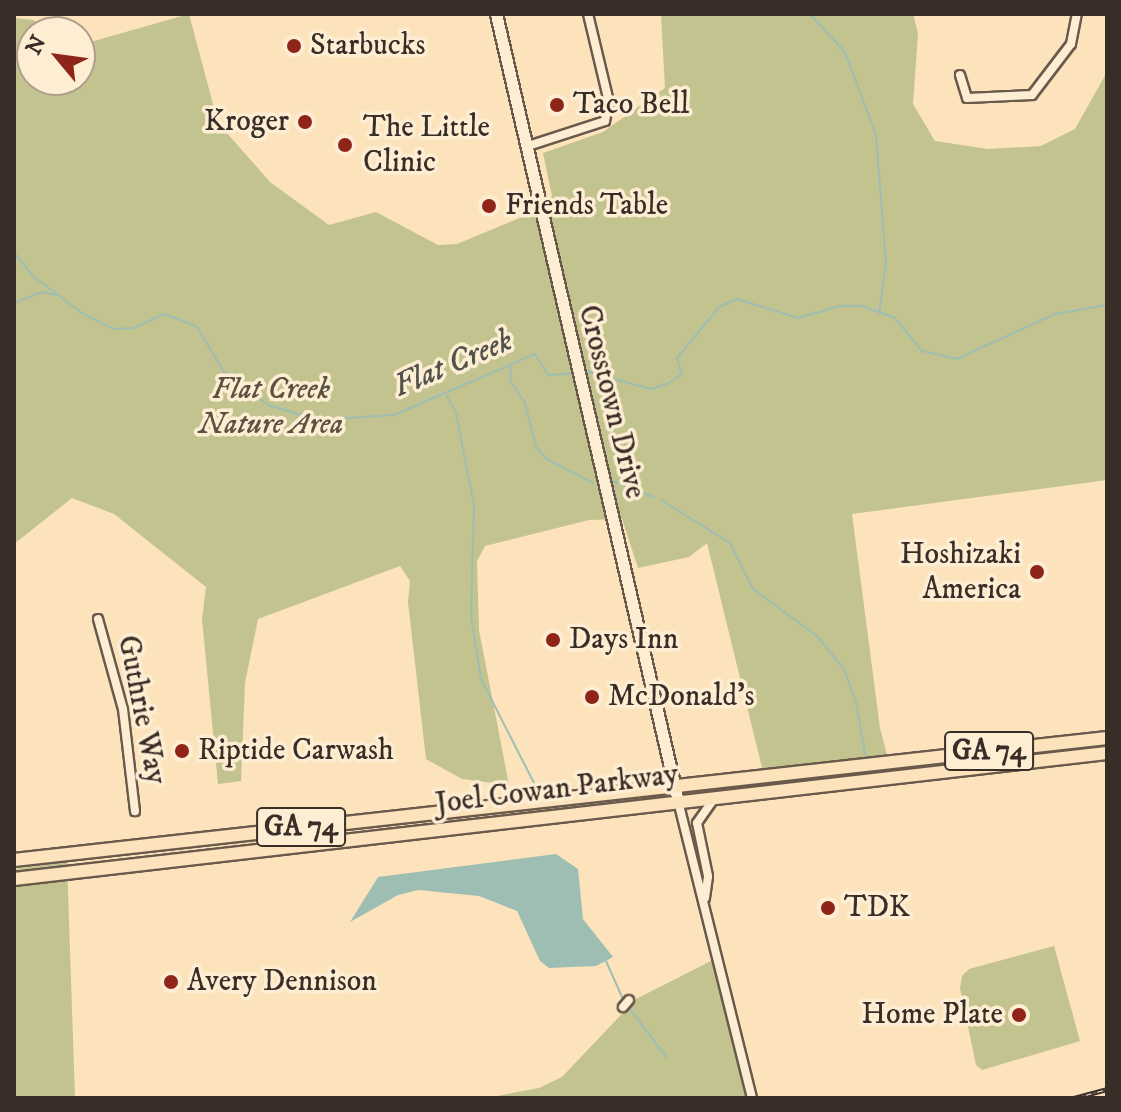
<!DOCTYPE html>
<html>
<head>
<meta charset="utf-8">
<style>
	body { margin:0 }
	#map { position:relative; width:1121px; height:1112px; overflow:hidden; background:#fce3bc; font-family:"IM FELL DW Pica",serif }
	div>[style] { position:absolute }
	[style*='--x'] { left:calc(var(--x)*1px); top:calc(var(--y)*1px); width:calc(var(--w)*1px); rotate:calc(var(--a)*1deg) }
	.green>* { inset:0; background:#c2c38e }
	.water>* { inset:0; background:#9fbeb3 }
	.stream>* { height:2px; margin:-1px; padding:0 1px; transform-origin:1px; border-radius:1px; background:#9fbeb3 }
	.roads { filter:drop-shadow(2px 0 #6a5a4c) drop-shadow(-2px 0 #6a5a4c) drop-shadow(0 2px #6a5a4c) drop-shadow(0 -2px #6a5a4c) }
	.street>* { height:8px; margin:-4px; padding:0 4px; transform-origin:4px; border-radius:4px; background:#fdedd3 }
	.secondary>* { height:11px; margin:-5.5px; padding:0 5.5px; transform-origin:5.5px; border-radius:5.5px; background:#fdedd3 }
	.primary>* { height:12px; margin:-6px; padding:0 6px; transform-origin:6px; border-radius:6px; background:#fce3bc }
	.rail>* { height:5px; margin-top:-2.5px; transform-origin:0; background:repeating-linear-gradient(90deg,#fdedd3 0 6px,#392d27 0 12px); box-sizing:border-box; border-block:2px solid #392d27 }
	.dots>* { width:22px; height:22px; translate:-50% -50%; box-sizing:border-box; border:4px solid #fdedd3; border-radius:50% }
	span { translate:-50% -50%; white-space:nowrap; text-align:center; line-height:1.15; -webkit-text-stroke:7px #fdedd3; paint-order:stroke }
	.shield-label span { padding:2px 6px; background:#fdedd3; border:2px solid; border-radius:6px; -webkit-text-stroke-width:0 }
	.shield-label { font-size:28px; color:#392d27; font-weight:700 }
	.poi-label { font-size:30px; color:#392d27 }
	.left { translate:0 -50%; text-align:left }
	.right { translate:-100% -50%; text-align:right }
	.park-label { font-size:30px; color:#5b5241; font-style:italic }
	.street-label { font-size:30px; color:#392d27 }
	.water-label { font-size:32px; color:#52514a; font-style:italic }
	.frame { position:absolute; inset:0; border:16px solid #392d27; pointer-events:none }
	.north { position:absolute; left:16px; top:16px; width:80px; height:80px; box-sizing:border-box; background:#fdedd3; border:2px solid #afa08e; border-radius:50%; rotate:299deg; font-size:22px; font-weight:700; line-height:32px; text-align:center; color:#392d27 }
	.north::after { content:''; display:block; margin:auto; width:28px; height:36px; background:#8f2418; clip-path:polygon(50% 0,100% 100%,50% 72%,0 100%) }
</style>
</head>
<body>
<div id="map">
	<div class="green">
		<i style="clip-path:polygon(189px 14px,218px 123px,270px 182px,329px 225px,376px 212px,438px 245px,457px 244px,529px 214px,552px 196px,543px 153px,603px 132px,665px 88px,661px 14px,913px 14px,918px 33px,913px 104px,935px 141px,988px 149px,1041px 146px,1075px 129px,1107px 72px,1107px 480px,852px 514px,880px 728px,891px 770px,766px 784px,707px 543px,689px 557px,638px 568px,622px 519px,589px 520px,485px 546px,477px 561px,479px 630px,509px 785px,462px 779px,426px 759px,408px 602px,410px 581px,400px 566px,258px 619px,245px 683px,241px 781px,218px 784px,202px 619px,206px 587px,114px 514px,72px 498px,14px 544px,14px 18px,33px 20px,56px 32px,32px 32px,32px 80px,80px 80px,80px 45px)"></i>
		<i style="clip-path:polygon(67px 862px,75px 1098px,14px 1098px,14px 869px)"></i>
		<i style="clip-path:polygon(1054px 946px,1080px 1041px,982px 1070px,976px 1065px,960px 988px,962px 976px,969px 969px)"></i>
		<i style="clip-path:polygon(715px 959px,749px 1098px,486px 1098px,539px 1088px,562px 1077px,636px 999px)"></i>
	</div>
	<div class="water">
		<i style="clip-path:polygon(556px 854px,578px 869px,583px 919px,613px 957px,596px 966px,549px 968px,540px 961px,517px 911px,479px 896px,418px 890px,398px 895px,350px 922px,378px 877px)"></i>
	</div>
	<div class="stream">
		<i style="--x:810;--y:14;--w:52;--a:47.4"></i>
		<i style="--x:845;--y:52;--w:89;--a:69.5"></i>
		<i style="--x:876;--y:135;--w:129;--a:85.6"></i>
		<i style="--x:886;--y:264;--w:49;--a:98.1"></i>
		<i style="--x:14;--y:252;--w:31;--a:52"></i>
		<i style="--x:33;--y:276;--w:61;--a:37.1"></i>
		<i style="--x:82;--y:313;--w:36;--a:27"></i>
		<i style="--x:114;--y:329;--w:19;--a:-3"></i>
		<i style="--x:133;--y:328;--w:35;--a:-24"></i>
		<i style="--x:165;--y:314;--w:35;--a:22"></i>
		<i style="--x:197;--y:327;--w:52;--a:59"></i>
		<i style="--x:224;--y:372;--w:55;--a:36.9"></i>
		<i style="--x:268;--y:405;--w:30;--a:17"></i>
		<i style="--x:297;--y:414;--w:35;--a:8"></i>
		<i style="--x:332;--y:419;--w:62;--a:-3.7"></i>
		<i style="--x:394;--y:415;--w:154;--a:-23.4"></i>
		<i style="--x:535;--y:354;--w:25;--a:58"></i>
		<i style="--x:548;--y:375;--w:22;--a:-3"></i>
		<i style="--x:14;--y:303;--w:29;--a:-22"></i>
		<i style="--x:41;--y:292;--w:17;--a:10"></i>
		<i style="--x:511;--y:367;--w:13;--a:94"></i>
		<i style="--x:510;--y:380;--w:27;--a:57"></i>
		<i style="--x:525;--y:403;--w:45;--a:76"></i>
		<i style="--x:536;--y:447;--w:16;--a:47"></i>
		<i style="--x:547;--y:459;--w:52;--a:27.6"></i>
		<i style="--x:585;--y:371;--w:68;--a:15.3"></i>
		<i style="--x:651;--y:389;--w:19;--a:-18"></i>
		<i style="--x:669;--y:383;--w:16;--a:-35"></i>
		<i style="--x:682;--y:374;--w:17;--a:-107"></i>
		<i style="--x:677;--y:358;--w:66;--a:-50.5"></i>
		<i style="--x:719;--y:307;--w:20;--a:-24"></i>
		<i style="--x:737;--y:299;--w:64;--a:17.3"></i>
		<i style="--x:798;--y:318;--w:44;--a:-15.9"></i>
		<i style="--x:840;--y:306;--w:21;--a:0"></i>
		<i style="--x:861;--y:306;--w:36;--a:19"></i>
		<i style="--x:895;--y:318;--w:43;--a:50.7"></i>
		<i style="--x:922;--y:351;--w:36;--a:13"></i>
		<i style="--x:957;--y:359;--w:108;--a:-24.7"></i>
		<i style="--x:1055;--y:314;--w:53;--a:-9.8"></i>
		<i style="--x:447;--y:396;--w:19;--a:62"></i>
		<i style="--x:456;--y:413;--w:95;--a:79"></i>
		<i style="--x:474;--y:506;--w:110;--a:91.6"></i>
		<i style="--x:471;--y:616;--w:64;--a:81"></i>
		<i style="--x:481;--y:679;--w:119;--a:63"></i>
		<i style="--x:613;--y:481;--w:44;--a:21.3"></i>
		<i style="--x:661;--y:500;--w:81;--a:31.9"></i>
		<i style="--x:730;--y:543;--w:51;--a:63.4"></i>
		<i style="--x:753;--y:589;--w:79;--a:36.3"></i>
		<i style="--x:817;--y:636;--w:43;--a:50.7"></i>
		<i style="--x:844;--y:669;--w:35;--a:70"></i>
		<i style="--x:856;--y:702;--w:53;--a:80.2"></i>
		<i style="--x:606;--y:961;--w:42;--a:65.9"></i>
		<i style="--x:627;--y:1005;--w:66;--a:53"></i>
	</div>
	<div class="roads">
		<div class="street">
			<i style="--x:960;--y:75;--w:24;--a:73"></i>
			<i style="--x:967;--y:98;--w:65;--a:-2.6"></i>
			<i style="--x:1032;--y:95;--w:64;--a:-52.6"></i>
			<i style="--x:1071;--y:44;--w:31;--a:-79"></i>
			<i style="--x:528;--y:146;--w:81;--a:-18"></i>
			<i style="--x:605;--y:121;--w:19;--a:-78"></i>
			<i style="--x:609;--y:102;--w:90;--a:-103.4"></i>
			<i style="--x:98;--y:619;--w:93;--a:74.5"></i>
			<i style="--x:123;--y:709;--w:103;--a:83.3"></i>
			<i style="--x:678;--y:801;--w:306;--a:76"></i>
			<i style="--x:705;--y:898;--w:22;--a:-82"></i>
			<i style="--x:708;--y:876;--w:54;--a:-101.7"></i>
			<i style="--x:697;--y:823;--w:29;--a:-55"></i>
			<i style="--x:623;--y:1007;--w:9;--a:-49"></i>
		</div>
		<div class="secondary">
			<i style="--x:496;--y:14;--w:808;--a:76.98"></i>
		</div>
		<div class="primary">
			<i style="--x:14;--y:860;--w:1100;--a:-6.37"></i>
			<i style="--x:14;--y:879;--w:1100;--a:-6.58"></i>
		</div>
	</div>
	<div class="rail">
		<i style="--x:1074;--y:1098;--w:34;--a:-15"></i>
	</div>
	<div class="dots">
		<i style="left:294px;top:46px;background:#8f2418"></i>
		<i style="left:557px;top:105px;background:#8f2418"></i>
		<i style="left:305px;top:122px;background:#8f2418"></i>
		<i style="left:345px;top:145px;background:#8f2418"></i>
		<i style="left:489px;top:206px;background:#8f2418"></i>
		<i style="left:1037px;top:572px;background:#8f2418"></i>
		<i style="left:553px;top:640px;background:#8f2418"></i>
		<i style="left:592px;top:697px;background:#8f2418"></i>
		<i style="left:182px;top:751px;background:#8f2418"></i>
		<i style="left:828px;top:908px;background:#8f2418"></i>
		<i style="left:171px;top:982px;background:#8f2418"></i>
		<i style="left:1019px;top:1015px;background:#8f2418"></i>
	</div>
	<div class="shield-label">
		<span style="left:989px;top:751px">GA 74</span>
		<span style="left:301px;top:827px">GA 74</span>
	</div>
	<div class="poi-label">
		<span class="left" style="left:310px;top:46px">Starbucks</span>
		<span class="left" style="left:573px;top:105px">Taco Bell</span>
		<span class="right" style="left:289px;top:122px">Kroger</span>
		<span class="left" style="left:363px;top:145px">The Little<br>Clinic</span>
		<span class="left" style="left:505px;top:206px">Friends Table</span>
		<span class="right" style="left:1021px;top:572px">Hoshizaki<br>America</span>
		<span class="left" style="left:569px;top:640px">Days Inn</span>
		<span class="left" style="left:608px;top:697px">McDonald's</span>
		<span class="left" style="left:198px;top:751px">Riptide Carwash</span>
		<span class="left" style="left:844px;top:908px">TDK</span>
		<span class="left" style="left:187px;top:982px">Avery Dennison</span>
		<span class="right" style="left:1003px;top:1015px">Home Plate</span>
	</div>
	<div class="park-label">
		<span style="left:271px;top:407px">Flat Creek<br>Nature Area</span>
	</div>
	<div class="street-label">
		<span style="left:611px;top:402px;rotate:76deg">Crosstown Drive</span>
		<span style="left:141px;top:710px;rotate:79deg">Guthrie Way</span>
		<span style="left:557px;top:790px;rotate:-7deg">Joel Cowan Parkway</span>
	</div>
	<div class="water-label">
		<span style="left:453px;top:364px;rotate:-23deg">Flat Creek</span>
	</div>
	<div class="frame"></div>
	<div class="north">N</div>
</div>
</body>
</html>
